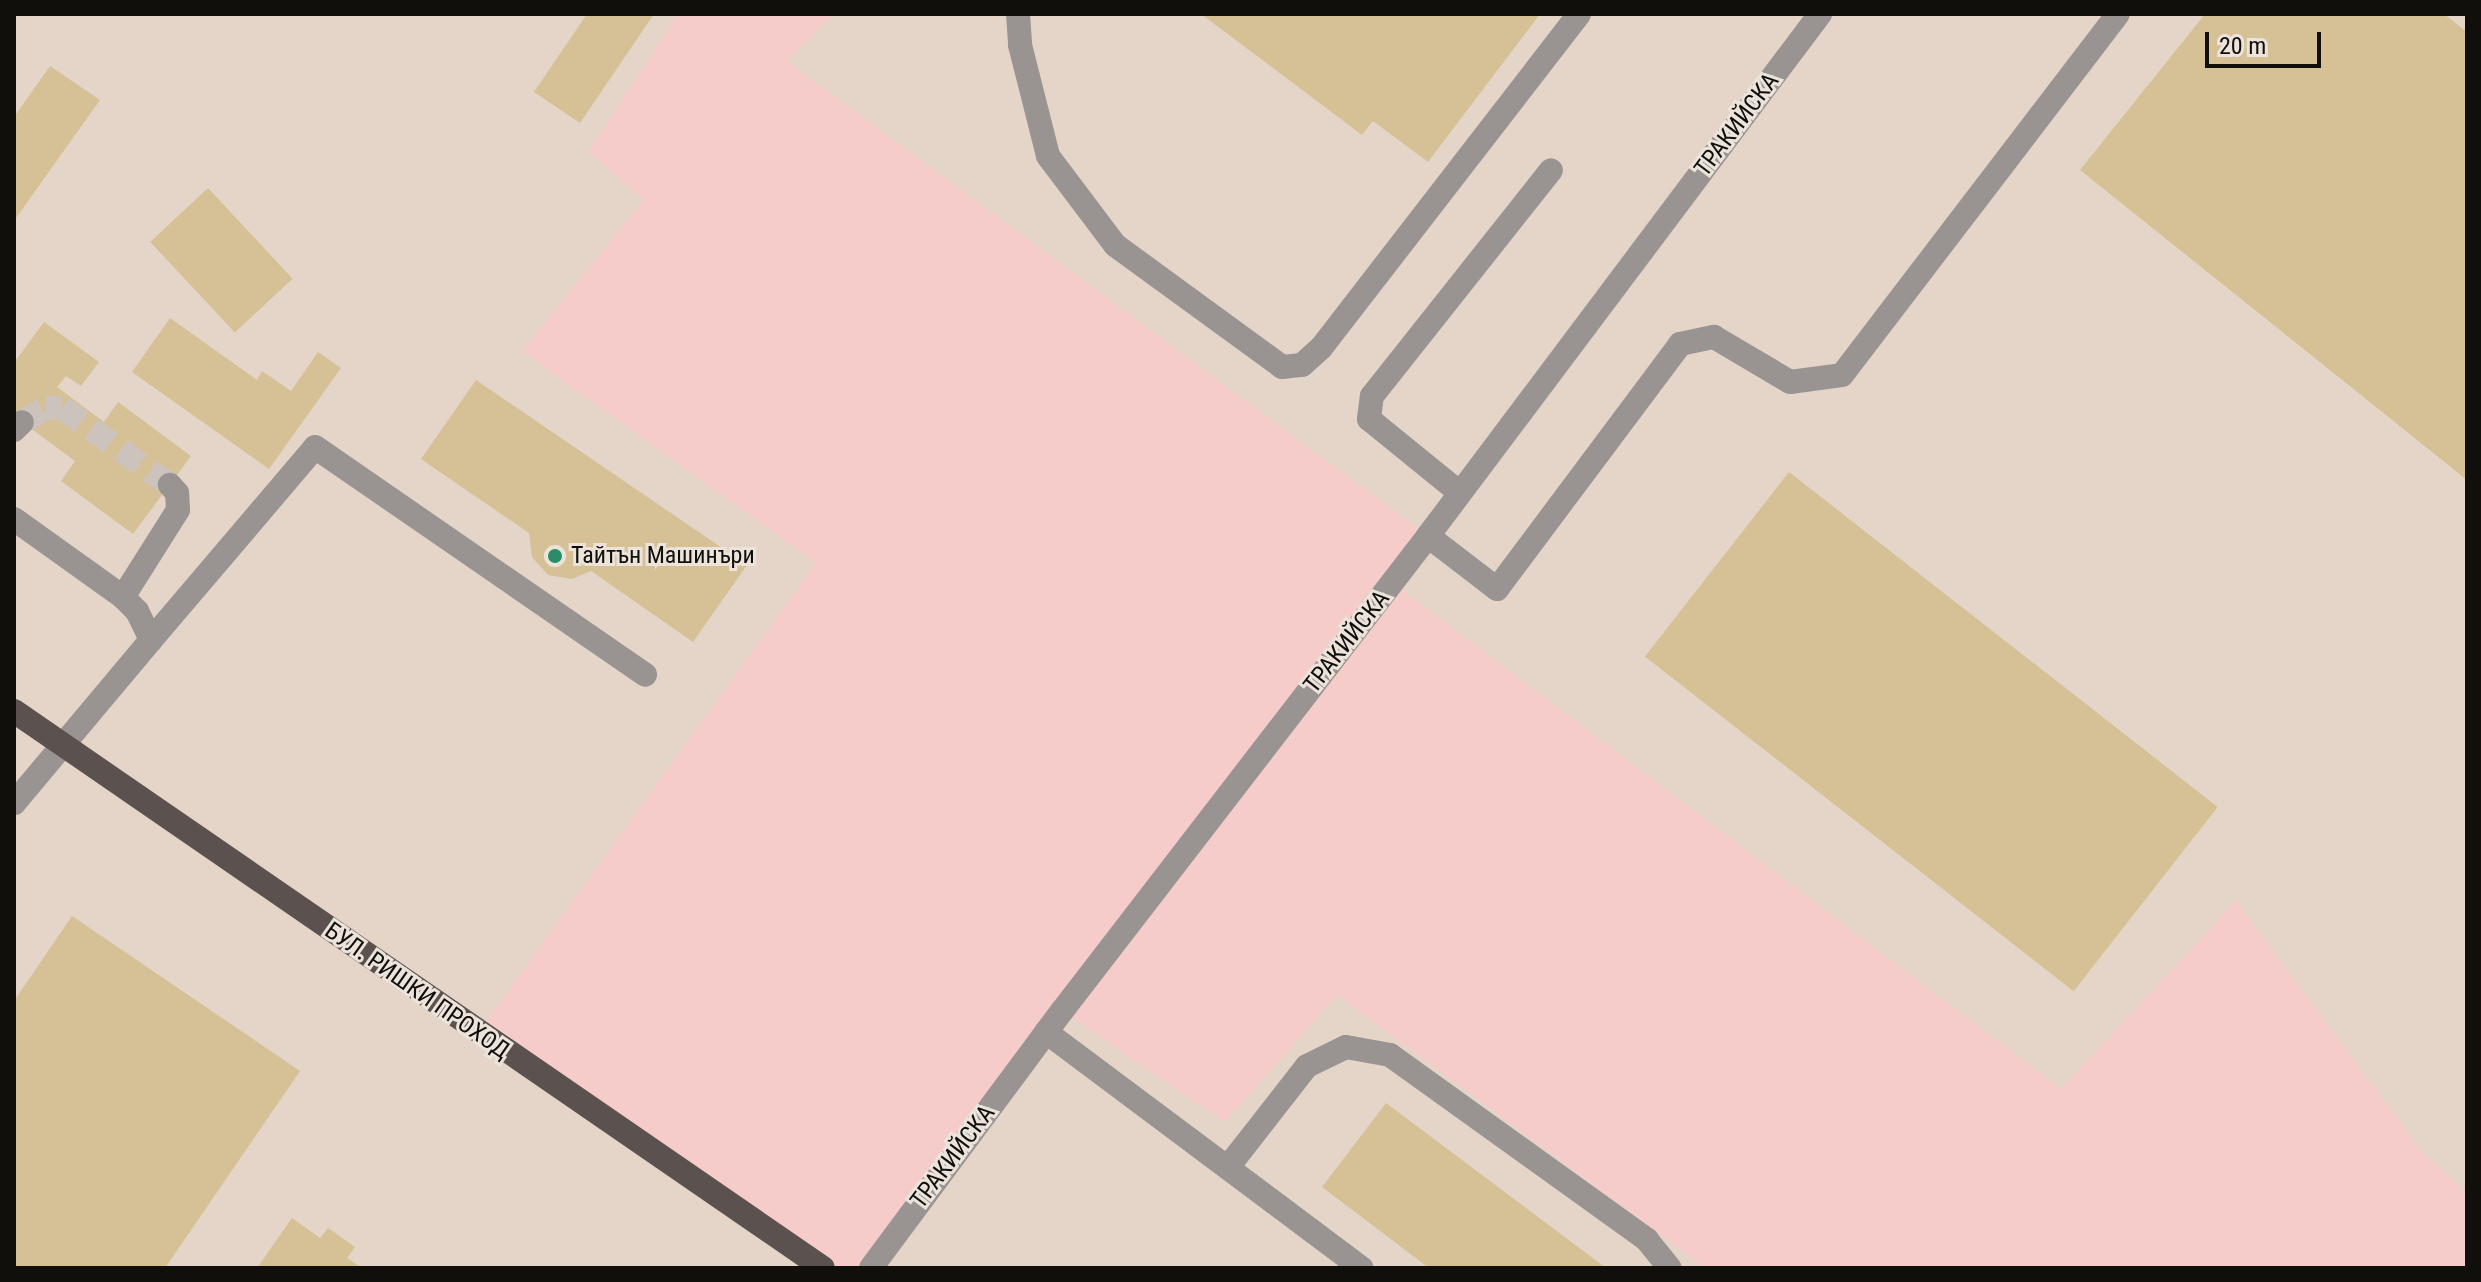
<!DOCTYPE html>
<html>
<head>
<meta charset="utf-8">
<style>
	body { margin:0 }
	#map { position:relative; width:2481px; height:1282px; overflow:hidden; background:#ece3db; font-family:"Roboto Condensed",sans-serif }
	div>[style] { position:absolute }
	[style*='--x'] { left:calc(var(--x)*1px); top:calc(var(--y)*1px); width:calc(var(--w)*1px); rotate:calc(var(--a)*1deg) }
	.built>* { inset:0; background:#e4d5c8; transform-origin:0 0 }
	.green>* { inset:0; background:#f5ccc9 }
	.building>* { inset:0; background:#d6c096; transform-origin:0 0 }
	.minor-tunnel>* { height:24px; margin-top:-12px; transform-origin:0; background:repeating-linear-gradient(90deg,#cbc3bc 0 24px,transparent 0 36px) }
	.minor>* { height:24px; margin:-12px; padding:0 12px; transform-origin:12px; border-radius:12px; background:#999492 }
	.major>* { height:24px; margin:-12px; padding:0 12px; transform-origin:12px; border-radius:12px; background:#5b524f }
	.dots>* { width:22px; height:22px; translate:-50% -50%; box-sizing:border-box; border:4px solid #ece3db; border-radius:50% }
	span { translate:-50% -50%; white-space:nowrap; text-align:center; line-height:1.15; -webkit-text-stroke:6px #ece3db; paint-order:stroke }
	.street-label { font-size:24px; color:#110f0c }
	.poi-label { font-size:24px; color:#110f0c }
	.left { translate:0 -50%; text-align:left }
	.frame { position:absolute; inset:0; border:16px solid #110f0c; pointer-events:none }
	.scale { position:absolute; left:2205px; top:32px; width:116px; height:36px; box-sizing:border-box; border:4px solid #110f0c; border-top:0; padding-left:10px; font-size:24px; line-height:28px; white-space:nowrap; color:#110f0c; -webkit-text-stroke:6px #ece3db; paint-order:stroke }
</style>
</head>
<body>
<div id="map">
	<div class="built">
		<i style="left:14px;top:14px;width:2453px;height:1254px"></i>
	</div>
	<div class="green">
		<i style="clip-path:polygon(678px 14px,833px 14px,787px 61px,1428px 536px,1393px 583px,2061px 1089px,2236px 901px,2422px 1152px,2467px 1193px,2467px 1268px,1705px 1268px,1337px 995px,1225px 1122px,1062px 1011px,871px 1268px,823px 1268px,478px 1033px,816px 563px,522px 351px,644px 199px,588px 152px)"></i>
	</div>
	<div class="building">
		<i style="clip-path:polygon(587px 14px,654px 14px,580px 123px,534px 92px)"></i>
		<i style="clip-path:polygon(1201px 14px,1540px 14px,1428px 162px,1373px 121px,1362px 135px)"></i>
		<i style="clip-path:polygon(2205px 14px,2444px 14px,2467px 32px,2467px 480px,2080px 170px)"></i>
		<i style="clip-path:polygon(50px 66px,100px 100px,16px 218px,14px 117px)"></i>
		<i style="left:208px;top:188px;width:124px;height:79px;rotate:47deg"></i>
		<i style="clip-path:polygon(170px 318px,257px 380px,262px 371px,291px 391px,318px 352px,341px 368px,269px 469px,132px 372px)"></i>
		<i style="clip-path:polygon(44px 322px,99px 362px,81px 386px,66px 376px,57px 387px,104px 422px,118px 402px,191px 456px,133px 534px,61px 481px,75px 461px,14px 416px,14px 363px)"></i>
		<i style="clip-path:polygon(476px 380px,747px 565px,693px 642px,591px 571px,572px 579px,548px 575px,532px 557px,529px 533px,421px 459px)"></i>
		<i style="left:1789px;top:472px;width:544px;height:234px;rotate:38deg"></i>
		<i style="clip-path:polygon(72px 916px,300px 1071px,165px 1268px,14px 1268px,14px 1001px)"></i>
		<i style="clip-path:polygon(1386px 1103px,1606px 1268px,1429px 1268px,1322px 1187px)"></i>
		<i style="clip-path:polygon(292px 1218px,320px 1238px,328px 1228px,355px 1247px,347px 1258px,362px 1268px,257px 1268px)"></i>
	</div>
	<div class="minor-tunnel">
		<i style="--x:22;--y:422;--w:28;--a:-30"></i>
		<i style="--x:46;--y:408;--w:16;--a:0"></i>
		<i style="--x:62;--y:408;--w:133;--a:35.5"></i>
	</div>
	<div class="minor">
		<i style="--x:1018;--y:14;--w:31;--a:86"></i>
		<i style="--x:1020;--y:45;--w:114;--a:75.8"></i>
		<i style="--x:1048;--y:156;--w:111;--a:53"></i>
		<i style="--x:1115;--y:245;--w:207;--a:36.1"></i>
		<i style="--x:1282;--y:367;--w:20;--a:-6"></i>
		<i style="--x:1302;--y:365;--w:25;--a:-42"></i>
		<i style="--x:1321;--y:348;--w:422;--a:-52.3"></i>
		<i style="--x:14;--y:430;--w:11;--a:-45"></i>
		<i style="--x:1460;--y:493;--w:117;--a:-140.9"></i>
		<i style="--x:1369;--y:419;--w:23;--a:-83"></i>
		<i style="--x:1372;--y:396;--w:288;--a:-51.6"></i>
		<i style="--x:14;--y:519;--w:134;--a:35.6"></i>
		<i style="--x:123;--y:597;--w:20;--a:45"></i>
		<i style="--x:137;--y:611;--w:32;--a:64"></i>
		<i style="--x:151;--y:640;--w:213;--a:130"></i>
		<i style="--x:1428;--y:536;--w:87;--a:37.5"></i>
		<i style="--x:1497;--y:589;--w:306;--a:-53.2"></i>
		<i style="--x:1680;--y:344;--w:35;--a:-12"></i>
		<i style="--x:1714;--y:337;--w:88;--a:30.6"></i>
		<i style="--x:1790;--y:382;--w:52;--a:-7.7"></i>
		<i style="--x:1842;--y:375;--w:454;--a:-52.6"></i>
		<i style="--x:123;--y:597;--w:103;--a:-57.7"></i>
		<i style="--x:178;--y:510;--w:17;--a:-93"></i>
		<i style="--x:177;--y:493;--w:11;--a:-131"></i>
		<i style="--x:151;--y:640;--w:253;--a:-49.6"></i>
		<i style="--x:315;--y:447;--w:401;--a:34.6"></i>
		<i style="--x:1046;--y:1032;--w:394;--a:36.8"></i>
		<i style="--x:1228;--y:1167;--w:128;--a:-52"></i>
		<i style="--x:1307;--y:1066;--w:43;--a:-26"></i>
		<i style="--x:1346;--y:1047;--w:45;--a:10.3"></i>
		<i style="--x:1390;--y:1055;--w:317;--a:35.7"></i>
		<i style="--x:1647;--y:1240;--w:36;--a:51"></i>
		<i style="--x:871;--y:1268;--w:320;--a:-53.4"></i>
		<i style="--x:1062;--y:1011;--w:600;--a:-52.38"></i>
		<i style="--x:1428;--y:536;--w:653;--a:-53.09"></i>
	</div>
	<div class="major">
		<i style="--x:14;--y:711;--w:982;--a:34.55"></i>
	</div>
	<div class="dots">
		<i style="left:555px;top:556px;background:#298d68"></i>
	</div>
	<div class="street-label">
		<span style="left:1737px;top:125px;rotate:-53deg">ТРАКИЙСКА</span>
		<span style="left:1347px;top:642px;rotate:-52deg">ТРАКИЙСКА</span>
		<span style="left:417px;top:991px;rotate:35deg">БУЛ. РИШКИ ПРОХОД</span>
		<span style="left:953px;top:1157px;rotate:-53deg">ТРАКИЙСКА</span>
	</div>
	<div class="poi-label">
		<span class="left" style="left:571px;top:556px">Тайтън Машинъри</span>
	</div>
	<div class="frame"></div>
	<div class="scale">20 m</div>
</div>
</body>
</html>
